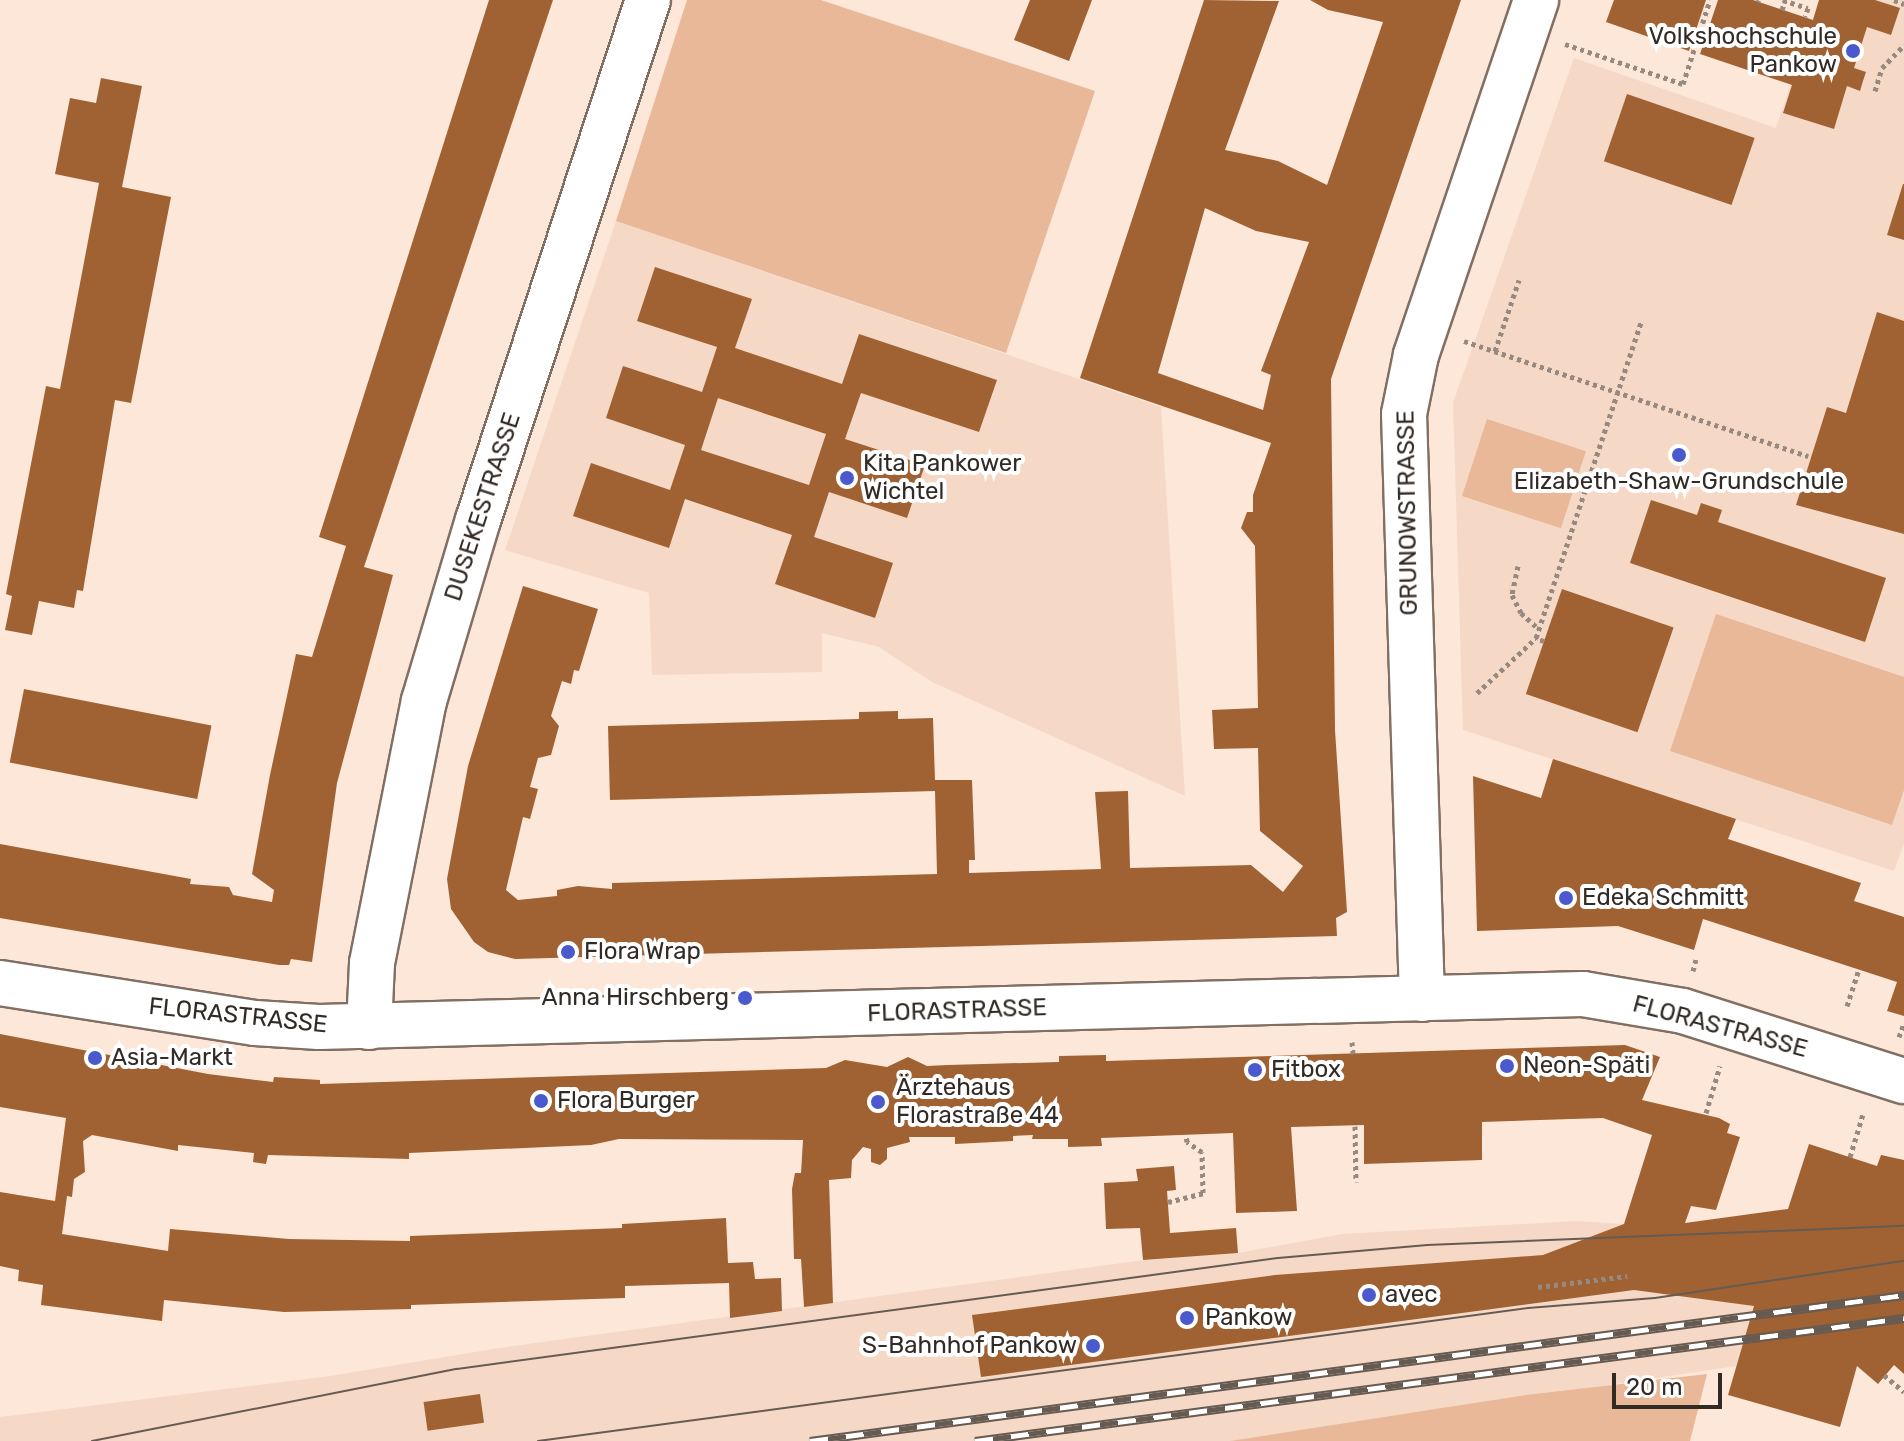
<!DOCTYPE html>
<html>
<head>
<meta charset="utf-8">
<style>
	body { margin:0 }
	#map { position:relative; width:1904px; height:1441px; overflow:hidden; background:#fce7d9; font-family:Rubik,sans-serif }
	div>[style] { position:absolute }
	[style*='--x'] { left:calc(var(--x)*1px); top:calc(var(--y)*1px); width:calc(var(--w)*1px); rotate:calc(var(--a)*1deg) }
	.built>* { inset:0; background:#f5d9c6 }
	.green>* { inset:0; background:#e8b898; transform-origin:0 0 }
	.building>* { inset:0; background:#a06233; transform-origin:0 0 }
	.path>* { height:5px; margin-top:-2.5px; transform-origin:0; background:repeating-linear-gradient(90deg,#97897f 0 4px,transparent 0 8px) }
	.roads { filter:drop-shadow(2px 0 #826f63) drop-shadow(-2px 0 #826f63) drop-shadow(0 2px #826f63) drop-shadow(0 -2px #826f63) }
	.minor>* { height:44px; margin:-22px; padding:0 22px; transform-origin:22px; border-radius:22px; background:#fff }
	.tertiary>* { height:44px; margin:-22px; padding:0 22px; transform-origin:22px; border-radius:22px; background:#fff }
	.tram>* { height:2px; margin:-1px; padding:0 1px; transform-origin:1px; border-radius:1px; background:#665b53 }
	.rail>* { height:9px; margin-top:-4.5px; transform-origin:0; background:repeating-linear-gradient(90deg,#fff 0 18px,#665b53 0 36px); box-sizing:border-box; border-block:2px solid #665b53 }
	.dots>* { width:22px; height:22px; translate:-50% -50%; box-sizing:border-box; border:4px solid #fff; border-radius:50% }
	span { translate:-50% -50%; white-space:nowrap; text-align:center; line-height:1.15; -webkit-text-stroke:8px #fff; paint-order:stroke }
	.poi-label { font-size:24px; color:#322a25 }
	.right { translate:-100% -50%; text-align:right }
	.left { translate:0 -50%; text-align:left }
	.street-label { font-size:24px; color:#322a25 }
	.scale { position:absolute; left:1612px; top:1373px; width:110px; height:36px; box-sizing:border-box; border:4px solid #322a25; border-top:0; padding-left:10px; font-size:24px; line-height:28px; white-space:nowrap; color:#322a25; -webkit-text-stroke:6px #fff; paint-order:stroke }
</style>
</head>
<body>
<div id="map">
	<div class="built">
		<i style="clip-path:polygon(1819px 0,1904px 0,1904px 844px,1894px 871px,1463px 730px,1453px 403px,1574px 58px,1776px 128px)"></i>
		<i style="clip-path:polygon(616px 221px,1161px 407px,1185px 796px,932px 682px,879px 647px,822px 633px,822px 672px,652px 675px,649px 593px,505px 550px)"></i>
		<i style="clip-path:polygon(1576px 1221px,1624px 1224px,1904px 1341px,1230px 1441px,0 1441px,0 1417px,330px 1376px,499px 1348px,1144px 1260px,1238px 1253px,1342px 1234px)"></i>
	</div>
	<div class="green">
		<i style="clip-path:polygon(687px 0,821px 0,1095px 91px,1006px 353px,616px 221px)"></i>
		<i style="left:1487px;top:419px;width:104px;height:81px;rotate:18deg"></i>
		<i style="clip-path:polygon(1716px 614px,1904px 677px,1904px 790px,1892px 825px,1670px 751px)"></i>
		<i style="clip-path:polygon(1707px 1374px,1690px 1441px,1230px 1441px,1526px 1395px)"></i>
	</div>
	<div class="building">
		<i style="clip-path:polygon(489px 0,553px 0,364px 567px,393px 575px,337px 783px,312px 962px,291px 959px,289px 965px,279px 965px,0 918px,0 844px,191px 879px,190px 884px,229px 887px,233px 895px,272px 902px,274px 890px,252px 874px,270px 775px,296px 654px,312px 657px,346px 546px,319px 537px)"></i>
		<i style="clip-path:polygon(1030px 0,1092px 0,1069px 61px,1014px 40px)"></i>
		<i style="clip-path:polygon(evenodd,1204px 0,1279px 1px,1225px 150px,1278px 161px,1327px 185px,1383px 22px,1328px 10px,1310px 0,1461px 0,1331px 379px,1335px 730px,1347px 912px,1336px 918px,1337px 936px,515px 959px,488px 952px,474px 942px,451px 909px,447px 879px,468px 766px,523px 586px,598px 609px,579px 671px,574px 670px,571px 684px,562px 681px,551px 716px,559px 726px,551px 755px,538px 758px,530px 787px,538px 789px,530px 819px,523px 817px,506px 890px,518px 900px,557px 896px,557px 890px,578px 886px,612px 889px,612px 883px,937px 874px,935px 791px,610px 800px,608px 726px,859px 719px,859px 712px,898px 711px,898px 719px,933px 718px,935px 780px,972px 780px,975px 860px,969px 860px,969px 873px,1101px 869px,1095px 792px,1128px 791px,1130px 868px,1251px 865px,1283px 892px,1303px 866px,1260px 831px,1258px 748px,1214px 749px,1212px 710px,1258px 708px,1255px 546px,1241px 528px,1247px 512px,1253px 512px,1253px 495px,1271px 443px,1080px 378px,1204px 0,1205px 208px,1256px 231px,1309px 242px,1261px 371px,1271px 375px,1263px 410px,1158px 373px,1205px 208px)"></i>
		<i style="clip-path:polygon(1614px 0,1706px 0,1689px 51px,1606px 22px)"></i>
		<i style="clip-path:polygon(1718px 0,1753px 0,1813px 20px,1819px 0,1875px 0,1900px 8px,1891px 35px,1867px 27px,1854px 68px,1866px 72px,1863px 81px,1860px 91px,1847px 86px,1834px 129px,1783px 113px,1792px 85px,1700px 54px)"></i>
		<i style="clip-path:polygon(101px 78px,142px 86px,122px 187px,171px 197px,131px 403px,115px 400px,83px 591px,77px 590px,74px 608px,39px 601px,32px 635px,5px 630px,12px 596px,6px 594px,46px 386px,60px 389px,99px 183px,55px 174px,70px 98px,96px 103px)"></i>
		<i style="left:1627px;top:94px;width:135px;height:71px;rotate:19deg"></i>
		<i style="clip-path:polygon(1903px 184px,1904px 184px,1904px 240px,1887px 235px)"></i>
		<i style="clip-path:polygon(evenodd,655px 267px,752px 299px,735px 348px,842px 384px,859px 334px,997px 380px,979px 432px,861px 393px,845px 439px,925px 465px,907px 518px,829px 492px,814px 537px,893px 563px,875px 618px,775px 584px,792px 535px,685px 499px,669px 548px,573px 516px,591px 463px,670px 490px,685px 445px,606px 418px,623px 366px,702px 392px,717px 347px,637px 321px,655px 267px,718px 398px,826px 434px,809px 485px,701px 450px,718px 398px)"></i>
		<i style="clip-path:polygon(1877px 312px,1904px 321px,1904px 534px,1796px 505px,1827px 407px,1846px 413px)"></i>
		<i style="clip-path:polygon(1651px 500px,1697px 515px,1701px 503px,1722px 510px,1718px 522px,1886px 578px,1865px 642px,1630px 563px)"></i>
		<i style="left:1562px;top:589px;width:118px;height:111px;rotate:19deg"></i>
		<i style="left:24px;top:689px;width:191px;height:75px;rotate:11deg"></i>
		<i style="clip-path:polygon(1553px 759px,1736px 819px,1728px 839px,1861px 883px,1854px 901px,1904px 917px,1904px 1016px,1887px 1011px,1897px 982px,1703px 919px,1694px 950px,1618px 926px,1477px 931px,1473px 776px,1541px 798px)"></i>
		<i style="clip-path:polygon(0 1034px,208px 1074px,273px 1082px,274px 1077px,320px 1080px,320px 1084px,826px 1068px,845px 1060px,887px 1067px,908px 1057px,927px 1066px,948px 1065px,1059px 1062px,1059px 1056px,1106px 1055px,1106px 1061px,1625px 1045px,1660px 1057px,1642px 1100px,1719px 1118px,1730px 1124px,1727px 1133px,1740px 1137px,1716px 1210px,1691px 1206px,1685px 1223px,1788px 1209px,1809px 1144px,1877px 1166px,1881px 1155px,1904px 1160px,1904px 1374px,1894px 1365px,1878px 1384px,1857px 1366px,1840px 1427px,1728px 1395px,1754px 1306px,1634px 1290px,981px 1377px,972px 1315px,1275px 1275px,1543px 1255px,1624px 1224px,1652px 1135px,1603px 1118px,1482px 1122px,1482px 1160px,1364px 1164px,1364px 1125px,1291px 1127px,1297px 1211px,1236px 1213px,1233px 1133px,1101px 1138px,1102px 1146px,1068px 1147px,1068px 1139px,1032px 1139px,1033px 1135px,1013px 1136px,1013px 1141px,955px 1144px,955px 1137px,909px 1137px,910px 1142px,887px 1148px,887px 1159px,880px 1165px,871px 1162px,871px 1149px,863px 1147px,852px 1160px,851px 1178px,829px 1180px,833px 1303px,804px 1307px,801px 1259px,794px 1259px,792px 1189px,795px 1173px,801px 1173px,803px 1140px,619px 1139px,591px 1145px,409px 1153px,409px 1159px,268px 1155px,266px 1164px,253px 1162px,254px 1153px,178px 1145px,178px 1151px,92px 1135px,83px 1141px,85px 1172px,74px 1179px,72px 1197px,67px 1196px,62px 1234px,168px 1251px,170px 1229px,289px 1239px,410px 1241px,410px 1236px,622px 1228px,622px 1224px,726px 1218px,728px 1263px,753px 1262px,755px 1279px,781px 1278px,782px 1311px,730px 1318px,729px 1283px,625px 1286px,625px 1298px,411px 1305px,411px 1309px,284px 1312px,164px 1300px,162px 1321px,41px 1305px,43px 1285px,18px 1281px,19px 1270px,0 1266px,0 1192px,55px 1201px,66px 1118px,0 1107px)"></i>
		<i style="clip-path:polygon(1174px 1166px,1176px 1190px,1167px 1191px,1170px 1233px,1236px 1228px,1238px 1253px,1143px 1260px,1140px 1228px,1106px 1229px,1104px 1183px,1138px 1181px,1136px 1169px)"></i>
		<i style="left:480px;top:1394px;width:29px;height:57px;rotate:82deg"></i>
	</div>
	<div class="path">
		<i style="--x:1783;--y:0;--w:26;--a:18"></i>
		<i style="--x:1808;--y:8;--w:9;--a:108"></i>
		<i style="--x:1894;--y:0;--w:11;--a:22"></i>
		<i style="--x:1758;--y:2;--w:2;--a:-63"></i>
		<i style="--x:1782;--y:10;--w:10;--a:-73"></i>
		<i style="--x:1565;--y:44;--w:125;--a:18.7"></i>
		<i style="--x:1683;--y:84;--w:88;--a:-72.2"></i>
		<i style="--x:1875;--y:91;--w:24;--a:-73"></i>
		<i style="--x:1882;--y:68;--w:32;--a:-46"></i>
		<i style="--x:1464;--y:341;--w:363;--a:18.5"></i>
		<i style="--x:1495;--y:351;--w:75;--a:-71.3"></i>
		<i style="--x:1518;--y:566;--w:30;--a:102"></i>
		<i style="--x:1512;--y:595;--w:20;--a:63"></i>
		<i style="--x:1521;--y:613;--w:24;--a:42"></i>
		<i style="--x:1544;--y:641;--w:9;--a:-159"></i>
		<i style="--x:1536;--y:638;--w:335;--a:-71.6"></i>
		<i style="--x:1477;--y:693;--w:81;--a:-43"></i>
		<i style="--x:1693;--y:971;--w:12;--a:-76"></i>
		<i style="--x:1847;--y:1006;--w:38;--a:-72"></i>
		<i style="--x:1899;--y:1037;--w:15;--a:-70"></i>
		<i style="--x:1352;--y:1042;--w:12;--a:85"></i>
		<i style="--x:1706;--y:1113;--w:49;--a:-73.4"></i>
		<i style="--x:1355;--y:1126;--w:56;--a:89"></i>
		<i style="--x:1850;--y:1157;--w:45;--a:-73.2"></i>
		<i style="--x:1168;--y:1202;--w:36;--a:-14"></i>
		<i style="--x:1203;--y:1193;--w:41;--a:-91.4"></i>
		<i style="--x:1202;--y:1152;--w:18;--a:-146"></i>
		<i style="--x:1187;--y:1142;--w:7;--a:-98"></i>
		<i style="--x:1538;--y:1287;--w:90;--a:-7"></i>
		<i style="--x:1884;--y:1375;--w:26;--a:40"></i>
	</div>
	<div class="roads">
		<div class="minor">
			<i style="--x:1422;--y:999;--w:585;--a:-91.76"></i>
			<i style="--x:1404;--y:414;--w:60;--a:-78.5"></i>
			<i style="--x:1416;--y:355;--w:375;--a:-71.3"></i>
			<i style="--x:369;--y:1027;--w:64;--a:-87.3"></i>
			<i style="--x:372;--y:963;--w:267;--a:-78.8"></i>
			<i style="--x:424;--y:701;--w:189;--a:-73.4"></i>
			<i style="--x:478;--y:520;--w:547;--a:-71.9"></i>
		</div>
		<div class="tertiary">
			<i style="--x:0;--y:983;--w:258;--a:8.9"></i>
			<i style="--x:255;--y:1023;--w:64;--a:3.6"></i>
			<i style="--x:319;--y:1027;--w:1264;--a:-1.5"></i>
			<i style="--x:1583;--y:994;--w:101;--a:9.6"></i>
			<i style="--x:1683;--y:1011;--w:232;--a:17.6"></i>
		</div>
	</div>
	<div class="tram">
		<i style="--x:92;--y:1441;--w:372;--a:-11.2"></i>
		<i style="--x:457;--y:1369;--w:828;--a:-7.7"></i>
		<i style="--x:1278;--y:1258;--w:150;--a:-5"></i>
		<i style="--x:1427;--y:1245;--w:477;--a:-2.3"></i>
		<i style="--x:538;--y:1441;--w:999;--a:-7.65"></i>
		<i style="--x:1528;--y:1308;--w:127;--a:-4.5"></i>
		<i style="--x:1655;--y:1298;--w:252;--a:-8.5"></i>
	</div>
	<div class="rail">
		<i style="--x:810;--y:1441;--w:1104;--a:-7.6"></i>
		<i style="--x:975;--y:1441;--w:937;--a:-7.54"></i>
	</div>
	<div class="dots">
		<i style="left:1853px;top:51px;background:#4a59ce"></i>
		<i style="left:1679px;top:455px;background:#4a59ce"></i>
		<i style="left:847px;top:478px;background:#4a59ce"></i>
		<i style="left:1566px;top:898px;background:#4a59ce"></i>
		<i style="left:568px;top:952px;background:#4a59ce"></i>
		<i style="left:745px;top:998px;background:#4a59ce"></i>
		<i style="left:95px;top:1058px;background:#4a59ce"></i>
		<i style="left:1507px;top:1066px;background:#4a59ce"></i>
		<i style="left:1255px;top:1070px;background:#4a59ce"></i>
		<i style="left:541px;top:1101px;background:#4a59ce"></i>
		<i style="left:878px;top:1102px;background:#4a59ce"></i>
		<i style="left:1369px;top:1295px;background:#4a59ce"></i>
		<i style="left:1187px;top:1318px;background:#4a59ce"></i>
		<i style="left:1093px;top:1346px;background:#4a59ce"></i>
	</div>
	<div class="poi-label">
		<span class="right" style="left:1837px;top:51px">Volkshochschule<br>Pankow</span>
		<span class="left" style="left:863px;top:478px">Kita Pankower<br>Wichtel</span>
		<span style="left:1679px;top:482px">Elizabeth-Shaw-Grundschule</span>
		<span class="left" style="left:1582px;top:898px">Edeka Schmitt</span>
		<span class="left" style="left:584px;top:952px">Flora Wrap</span>
		<span class="right" style="left:729px;top:998px">Anna Hirschberg</span>
		<span class="left" style="left:111px;top:1058px">Asia-Markt</span>
		<span class="left" style="left:1523px;top:1066px">Neon-Späti</span>
		<span class="left" style="left:1271px;top:1070px">Fitbox</span>
		<span class="left" style="left:896px;top:1102px">Ärztehaus<br>Florastraße 44</span>
		<span class="left" style="left:557px;top:1101px">Flora Burger</span>
		<span class="left" style="left:1385px;top:1295px">avec</span>
		<span class="left" style="left:1205px;top:1318px">Pankow</span>
		<span class="right" style="left:1077px;top:1346px">S-Bahnhof Pankow</span>
	</div>
	<div class="street-label">
		<span style="left:483px;top:507px;rotate:-72deg">DUSEKESTRASSE</span>
		<span style="left:1408px;top:513px;rotate:-91deg">GRUNOWSTRASSE</span>
		<span style="left:957px;top:1011px;rotate:-2deg">FLORASTRASSE</span>
		<span style="left:238px;top:1016px;rotate:6deg">FLORASTRASSE</span>
		<span style="left:1720px;top:1027px;rotate:15deg">FLORASTRASSE</span>
	</div>
	<div class="scale">20 m</div>
</div>
</body>
</html>
